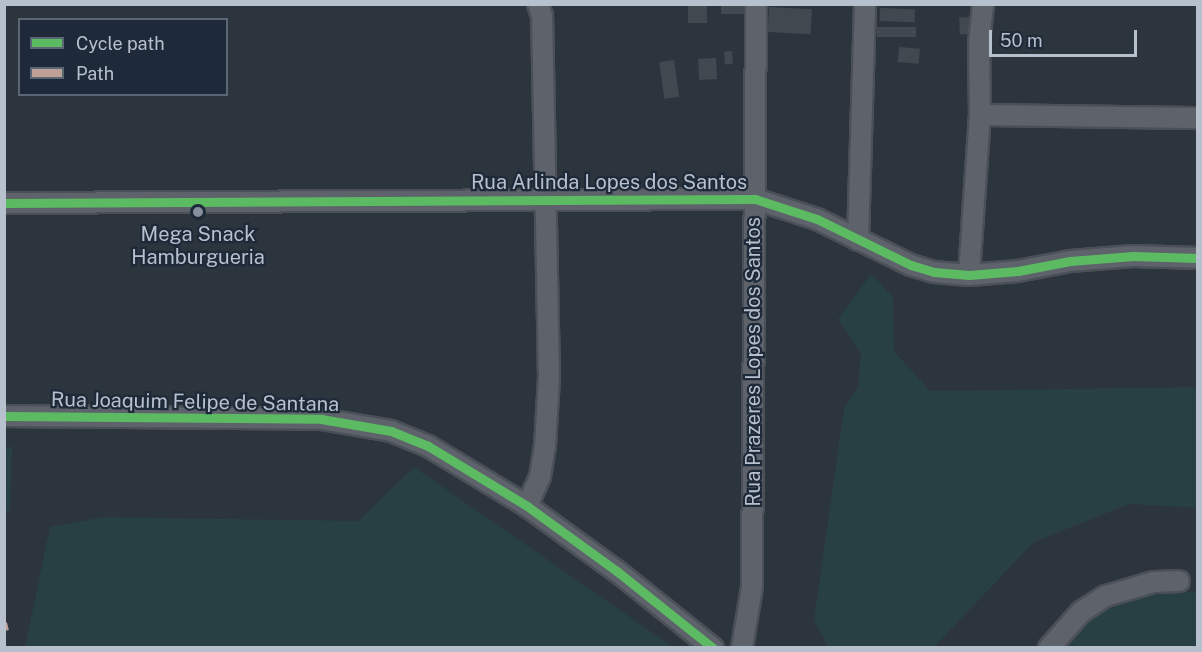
<!DOCTYPE html>
<html>
<head>
<meta charset="utf-8">
<style>
	body { margin:0 }
	#map { position:relative; width:1202px; height:652px; overflow:hidden; background:#2c343d; font-family:"Public Sans",sans-serif }
	div>[style] { position:absolute }
	[style*='--x'] { left:calc(var(--x)*1px); top:calc(var(--y)*1px); width:calc(var(--w)*1px); rotate:calc(var(--a)*1deg) }
	.green>* { inset:0; background:#284044 }
	.building>* { inset:0; background:#424850; transform-origin:0 0 }
	.roads { filter:drop-shadow(2px 0 #4b5057) drop-shadow(-2px 0 #4b5057) drop-shadow(0 2px #4b5057) drop-shadow(0 -2px #4b5057) }
	.street>* { height:20px; margin:-10px; padding:0 10px; transform-origin:10px; border-radius:10px; background:#5d626b }
	.quiet>* { height:8px; margin-top:-4px; transform-origin:0; background:repeating-linear-gradient(90deg,#bda197 0 15px,transparent 0 23px) }
	.cycleway>* { height:9px; margin:-4.5px; padding:0 4.5px; transform-origin:4.5px; border-radius:4.5px; background:#5cba63 }
	.dots>* { width:16px; height:16px; translate:-50% -50%; box-sizing:border-box; border:3px solid #1e2a39; border-radius:50% }
	span { translate:-50% -50%; white-space:nowrap; text-align:center; line-height:1.15; -webkit-text-stroke:4.5px #1e2a39; paint-order:stroke }
	.street-label { font-size:20px; color:#b7c0cd }
	.poi-label { font-size:20px; color:#b7c0cd }
	.frame { position:absolute; inset:0; border:6px solid #b7c0cd; pointer-events:none }
	.legend { position:absolute; left:18px; top:18px; width:210px; height:78px; box-sizing:border-box; background:#1e2a39; border:2px solid #5b6674; margin:0; padding:8px 10px; list-style:none; font-size:18px; color:#b7c0cd }
	.legend li { display:flex; align-items:center; gap:12px; height:30px }
	.legend b { width:30px; border:2px solid #5b6674 }
	.scale { position:absolute; left:989px; top:30px; width:148px; height:27px; box-sizing:border-box; border:3px solid #b7c0cd; border-top:0; padding-left:8px; font-size:18px; line-height:21px; white-space:nowrap; color:#b7c0cd; -webkit-text-stroke:4px #1e2a39; paint-order:stroke }
</style>
</head>
<body>
<div id="map">
	<div class="green">
		<i style="clip-path:polygon(871px 274px,893px 297px,894px 351px,930px 391px,1197px 387px,1197px 508px,1129px 504px,1034px 542px,934px 647px,828px 647px,814px 620px,844px 409px,858px 387px,861px 355px,838px 319px)"></i>
		<i style="clip-path:polygon(5px 447px,12px 447px,10px 511px,5px 511px)"></i>
		<i style="clip-path:polygon(414px 467px,673px 647px,25px 647px,50px 527px,104px 517px,358px 521px)"></i>
		<i style="clip-path:polygon(1197px 591px,1197px 647px,1062px 648px,1092px 616px,1141px 596px)"></i>
	</div>
	<div class="building">
		<i style="left:688px;top:4px;width:19px;height:19px"></i>
		<i style="left:721px;top:4px;width:23px;height:10px"></i>
		<i style="left:769px;top:7px;width:43px;height:25px;rotate:3deg"></i>
		<i style="left:880px;top:8px;width:35px;height:13px;rotate:2deg"></i>
		<i style="left:969px;top:17px;width:17px;height:10px;rotate:87deg"></i>
		<i style="left:916px;top:27px;width:10px;height:39px;rotate:90deg"></i>
		<i style="left:899px;top:47px;width:21px;height:15px;rotate:5deg"></i>
		<i style="left:732px;top:51px;width:13px;height:8px;rotate:86deg"></i>
		<i style="left:716px;top:58px;width:21px;height:18px;rotate:87deg"></i>
		<i style="left:674px;top:60px;width:37px;height:15px;rotate:82deg"></i>
	</div>
	<div class="roads">
		<div class="street">
			<i style="--x:980;--y:115;--w:218;--a:0.8"></i>
			<i style="--x:4;--y:203;--w:751;--a:-0.31"></i>
			<i style="--x:755;--y:199;--w:65;--a:17.9"></i>
			<i style="--x:817;--y:219;--w:105;--a:26.1"></i>
			<i style="--x:911;--y:265;--w:24;--a:17"></i>
			<i style="--x:934;--y:272;--w:35;--a:5"></i>
			<i style="--x:969;--y:275;--w:49;--a:-4.7"></i>
			<i style="--x:1018;--y:271;--w:53;--a:-10.9"></i>
			<i style="--x:1070;--y:261;--w:63;--a:-4.5"></i>
			<i style="--x:1133;--y:256;--w:65;--a:1.8"></i>
			<i style="--x:858;--y:240;--w:236;--a:-88.3"></i>
			<i style="--x:969;--y:275;--w:160;--a:-86.1"></i>
			<i style="--x:980;--y:115;--w:72;--a:-90.8"></i>
			<i style="--x:979;--y:43;--w:39;--a:-84"></i>
			<i style="--x:4;--y:416;--w:317;--a:0.5"></i>
			<i style="--x:321;--y:419;--w:71;--a:9.7"></i>
			<i style="--x:391;--y:431;--w:40;--a:22"></i>
			<i style="--x:428;--y:446;--w:116;--a:31.2"></i>
			<i style="--x:527;--y:506;--w:112;--a:36"></i>
			<i style="--x:618;--y:572;--w:122;--a:38.7"></i>
			<i style="--x:527;--y:506;--w:32;--a:-66"></i>
			<i style="--x:540;--y:477;--w:30;--a:-81"></i>
			<i style="--x:545;--y:447;--w:70;--a:-86.7"></i>
			<i style="--x:549;--y:377;--w:361;--a:-91.1"></i>
			<i style="--x:542;--y:16;--w:13;--a:-108"></i>
			<i style="--x:742;--y:648;--w:62;--a:-80.7"></i>
			<i style="--x:752;--y:587;--w:583;--a:-89.61"></i>
			<i style="--x:1049;--y:648;--w:48;--a:-48.4"></i>
			<i style="--x:1081;--y:612;--w:30;--a:-33"></i>
			<i style="--x:1106;--y:596;--w:50;--a:-16.3"></i>
			<i style="--x:1154;--y:582;--w:25;--a:-2"></i>
		</div>
	</div>
	<div class="quiet">
		<i style="--x:4;--y:627;--w:4;--a:-14"></i>
	</div>
	<div class="cycleway">
		<i style="--x:4;--y:203;--w:751;--a:-0.31"></i>
		<i style="--x:755;--y:199;--w:65;--a:17.9"></i>
		<i style="--x:817;--y:219;--w:105;--a:26.1"></i>
		<i style="--x:911;--y:265;--w:24;--a:17"></i>
		<i style="--x:934;--y:272;--w:35;--a:5"></i>
		<i style="--x:969;--y:275;--w:49;--a:-4.7"></i>
		<i style="--x:1018;--y:271;--w:53;--a:-10.9"></i>
		<i style="--x:1070;--y:261;--w:63;--a:-4.5"></i>
		<i style="--x:1133;--y:256;--w:65;--a:1.8"></i>
		<i style="--x:4;--y:416;--w:317;--a:0.5"></i>
		<i style="--x:321;--y:419;--w:71;--a:9.7"></i>
		<i style="--x:391;--y:431;--w:40;--a:22"></i>
		<i style="--x:428;--y:446;--w:116;--a:31.2"></i>
		<i style="--x:527;--y:506;--w:112;--a:36"></i>
		<i style="--x:618;--y:572;--w:122;--a:38.7"></i>
	</div>
	<div class="dots">
		<i style="left:198px;top:212px;background:#868f9b"></i>
	</div>
	<div class="street-label">
		<span style="left:609px;top:182px">Rua Arlinda Lopes dos Santos</span>
		<span style="left:753px;top:362px;rotate:-90deg">Rua Prazeres Lopes dos Santos</span>
		<span style="left:195px;top:402px;rotate:1deg">Rua Joaquim Felipe de Santana</span>
	</div>
	<div class="poi-label">
		<span style="left:198px;top:246px">Mega Snack<br>Hamburgueria</span>
	</div>
	<div class="frame"></div>
	<ul class="legend">
	<li><b style="height:8px;background:#5cba63"></b>Cycle path</li>
	<li><b style="height:8px;background:#bda197"></b>Path</li>
	</ul>
	<div class="scale">50 m</div>
</div>
</body>
</html>
